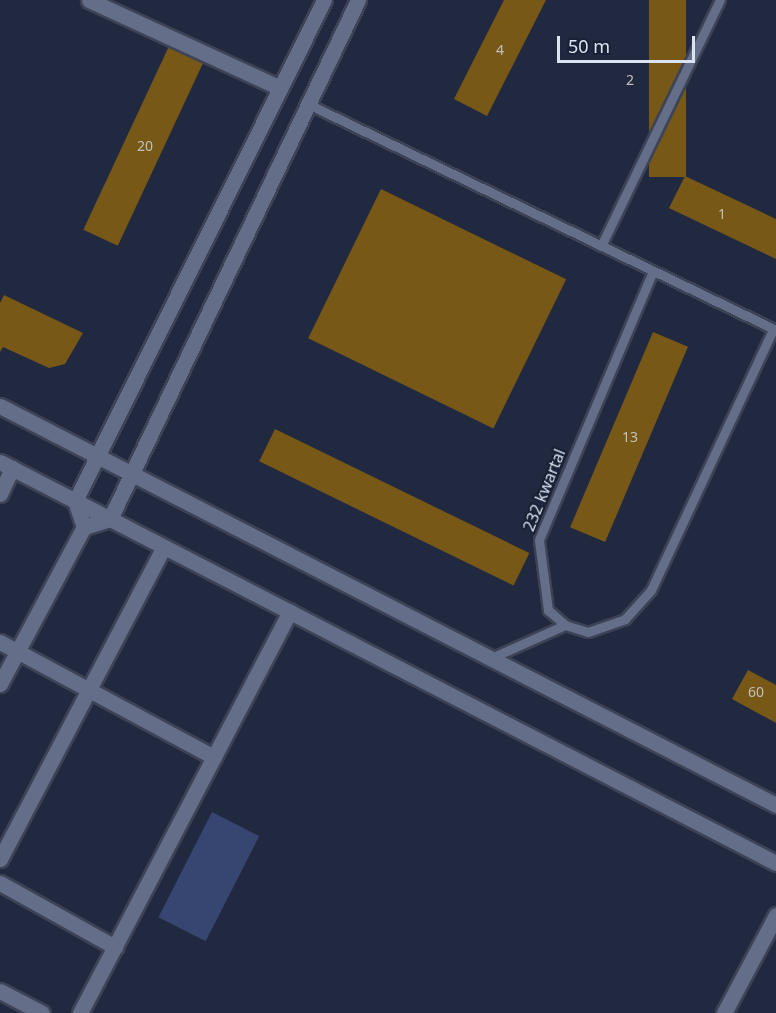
<!DOCTYPE html>
<html>
<head>
<meta charset="utf-8">
<style>
	body { margin:0 }
	#map { position:relative; width:776px; height:1013px; overflow:hidden; background:#212940; font-family:"Noto Sans",sans-serif }
	div>[style] { position:absolute }
	[style*='--x'] { left:calc(var(--x)*1px); top:calc(var(--y)*1px); width:calc(var(--w)*1px); rotate:calc(var(--a)*1deg) }
	.green>* { inset:0; background:#374670; transform-origin:0 0 }
	.building>* { inset:0; background:#775817; transform-origin:0 0 }
	.roads { filter:drop-shadow(2px 0 #3d4357) drop-shadow(-2px 0 #3d4357) drop-shadow(0 2px #3d4357) drop-shadow(0 -2px #3d4357) }
	.lane>* { height:9px; margin:-4.5px; padding:0 4.5px; transform-origin:4.5px; border-radius:4.5px; background:#646e89 }
	.street>* { height:15px; margin:-7.5px; padding:0 7.5px; transform-origin:7.5px; border-radius:7.5px; background:#646e89 }
	.secondary>* { height:15px; margin:-7.5px; padding:0 7.5px; transform-origin:7.5px; border-radius:7.5px; background:#646e89 }
	span { translate:-50% -50%; white-space:nowrap; text-align:center; line-height:1.15; -webkit-text-stroke:4.5px #182036; paint-order:stroke }
	.number-label { font-size:14px; color:#c2c0ba }
	.number-label span { -webkit-text-stroke-width:0 }
	.street-label { font-size:16px; color:#dbe2f1 }
	.scale { position:absolute; left:557px; top:36px; width:138px; height:27px; box-sizing:border-box; border:3px solid #dbe2f1; border-top:0; padding-left:8px; font-size:18px; line-height:21px; white-space:nowrap; color:#dbe2f1; -webkit-text-stroke:4px #182036; paint-order:stroke }
</style>
</head>
<body>
<div id="map">
	<div class="green">
		<i style="left:212px;top:812px;width:53px;height:118px;rotate:27deg"></i>
	</div>
	<div class="building">
		<i style="clip-path:polygon(504px 0,546px 0,487px 116px,454px 99px)"></i>
		<i style="left:649px;top:0;width:37px;height:177px"></i>
		<i style="left:170px;top:44px;width:38px;height:205px;rotate:25deg"></i>
		<i style="clip-path:polygon(685px 176px,776px 219px,776px 259px,669px 208px)"></i>
		<i style="left:381px;top:189px;width:206px;height:166px;rotate:26deg"></i>
		<i style="clip-path:polygon(4px 295px,83px 333px,65px 364px,49px 368px,3px 347px,0 352px,0 303px)"></i>
		<i style="left:653px;top:332px;width:38px;height:212px;rotate:23deg"></i>
		<i style="left:275px;top:429px;width:283px;height:36px;rotate:26deg"></i>
		<i style="clip-path:polygon(748px 670px,776px 685px,776px 723px,732px 699px)"></i>
	</div>
	<div class="roads">
		<div class="lane">
			<i style="--x:306;--y:103;--w:522;--a:25.78"></i>
			<i style="--x:601;--y:246;--w:273;--a:-64.2"></i>
			<i style="--x:653;--y:271;--w:292;--a:113"></i>
			<i style="--x:539;--y:540;--w:71;--a:82.7"></i>
			<i style="--x:548;--y:610;--w:23;--a:41"></i>
			<i style="--x:565;--y:625;--w:24;--a:17"></i>
			<i style="--x:588;--y:632;--w:39;--a:-19"></i>
			<i style="--x:625;--y:619;--w:39;--a:-48"></i>
			<i style="--x:651;--y:590;--w:288;--a:-64.9"></i>
			<i style="--x:491;--y:658;--w:81;--a:-24"></i>
		</div>
		<div class="street">
			<i style="--x:89;--y:0;--w:210;--a:24.7"></i>
			<i style="--x:0;--y:494;--w:29;--a:-65"></i>
			<i style="--x:84;--y:527;--w:28;--a:-109"></i>
			<i style="--x:75;--y:501;--w:559;--a:-63.57"></i>
			<i style="--x:0;--y:642;--w:243;--a:28.3"></i>
			<i style="--x:0;--y:684;--w:178;--a:-61.9"></i>
			<i style="--x:84;--y:527;--w:27;--a:-17"></i>
			<i style="--x:110;--y:519;--w:575;--a:-64.46"></i>
			<i style="--x:0;--y:859;--w:352;--a:-62.3"></i>
			<i style="--x:0;--y:883;--w:132;--a:29.1"></i>
			<i style="--x:0;--y:991;--w:47;--a:27.6"></i>
			<i style="--x:80;--y:1013;--w:453;--a:-62.4"></i>
			<i style="--x:724;--y:1013;--w:111;--a:-62"></i>
		</div>
		<div class="secondary">
			<i style="--x:0;--y:406;--w:873;--a:27.21"></i>
			<i style="--x:0;--y:462;--w:873;--a:27.33"></i>
		</div>
	</div>
	<div class="number-label">
		<span style="left:500px;top:50px">4</span>
		<span style="left:630px;top:80px">2</span>
		<span style="left:145px;top:146px">20</span>
		<span style="left:722px;top:214px">1</span>
		<span style="left:630px;top:437px">13</span>
		<span style="left:756px;top:692px">60</span>
	</div>
	<div class="street-label">
		<span style="left:544px;top:490px;rotate:-68deg">232 kwartal</span>
	</div>
	<div class="scale">50 m</div>
</div>
</body>
</html>
